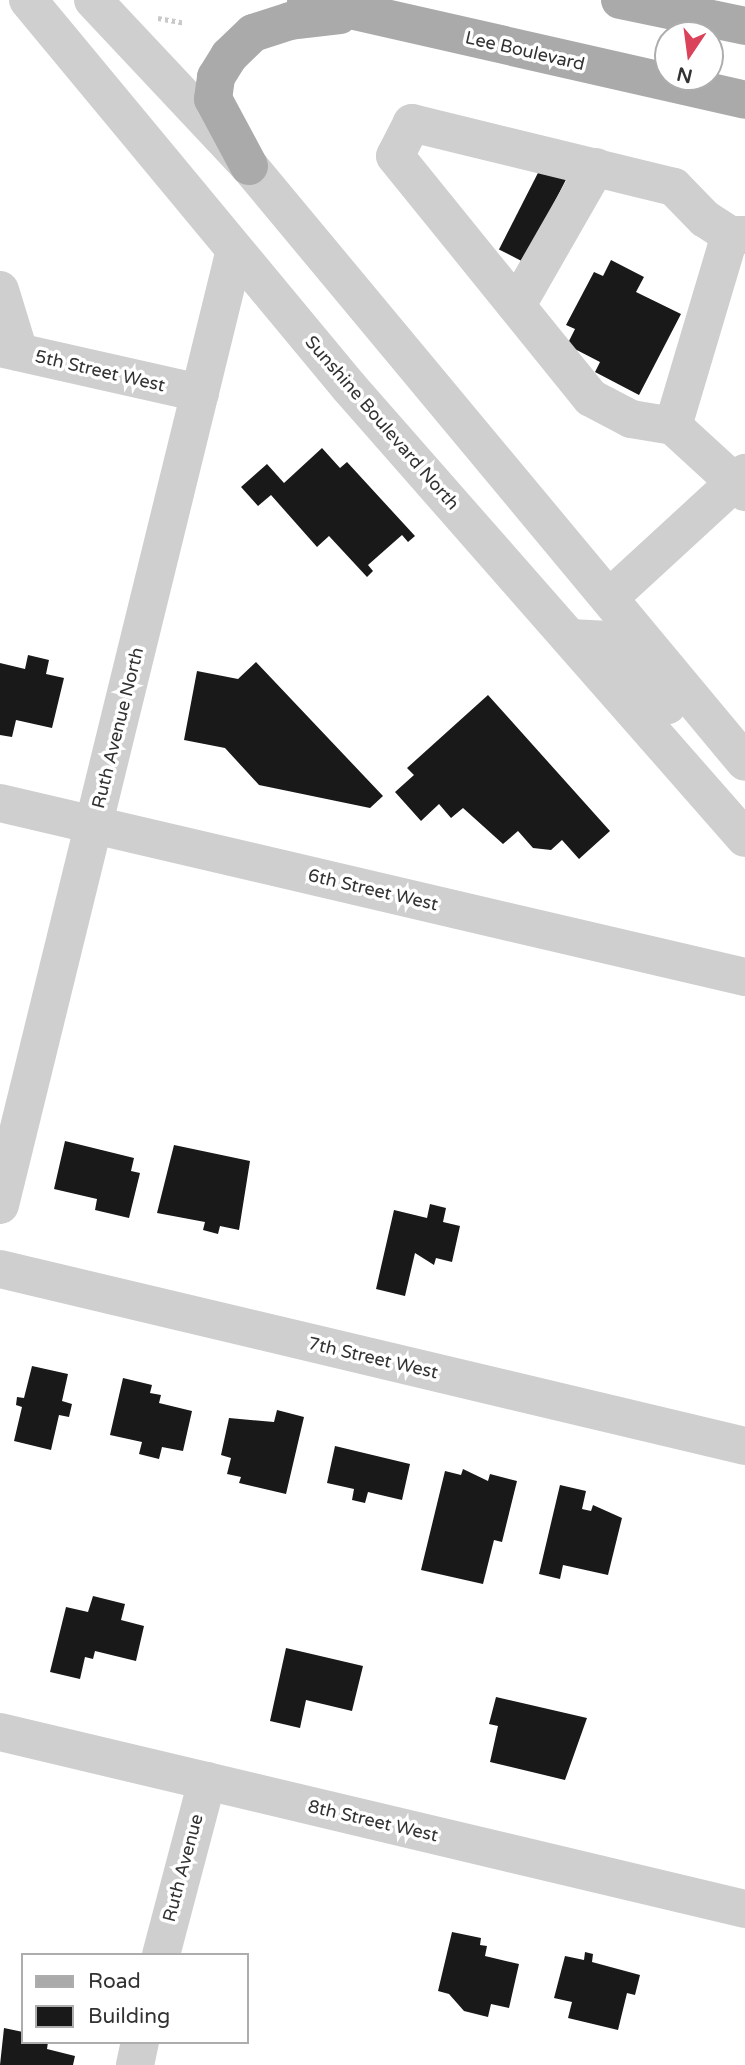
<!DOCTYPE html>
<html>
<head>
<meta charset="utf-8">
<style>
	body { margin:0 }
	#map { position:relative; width:745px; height:2065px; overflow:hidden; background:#fff; font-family:"Varela Round",sans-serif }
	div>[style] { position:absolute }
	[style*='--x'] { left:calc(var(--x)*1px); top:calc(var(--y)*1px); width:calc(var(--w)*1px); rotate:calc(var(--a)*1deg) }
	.building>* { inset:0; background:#191919; transform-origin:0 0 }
	.path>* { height:4.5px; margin-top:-2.25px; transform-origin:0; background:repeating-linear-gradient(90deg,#c9c9c9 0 3.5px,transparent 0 7px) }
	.minor>* { height:38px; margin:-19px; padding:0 19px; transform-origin:19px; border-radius:19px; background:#cfcfcf }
	.major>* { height:38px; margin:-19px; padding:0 19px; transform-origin:19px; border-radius:19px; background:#aaa }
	span { translate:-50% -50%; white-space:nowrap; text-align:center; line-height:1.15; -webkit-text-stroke:7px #fff; paint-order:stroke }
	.street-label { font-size:18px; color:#323232 }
	.legend { position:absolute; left:21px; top:1953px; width:228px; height:91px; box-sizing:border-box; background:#fff; border:2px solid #adadad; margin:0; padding:9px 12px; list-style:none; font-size:21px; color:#323232 }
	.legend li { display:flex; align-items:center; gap:14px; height:35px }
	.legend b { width:35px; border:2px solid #adadad }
	.north { position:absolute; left:654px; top:21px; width:70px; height:70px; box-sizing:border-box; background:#fff; border:2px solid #adadad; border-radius:50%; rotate:193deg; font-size:19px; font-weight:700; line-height:28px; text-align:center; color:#323232 }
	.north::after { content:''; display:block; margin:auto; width:24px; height:32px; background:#da4359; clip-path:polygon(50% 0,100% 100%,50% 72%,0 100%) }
</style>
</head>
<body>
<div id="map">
	<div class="building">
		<i style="left:543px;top:163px;width:28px;height:97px;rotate:27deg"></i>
		<i style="clip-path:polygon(611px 260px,644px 277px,636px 292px,681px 314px,639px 395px,595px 372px,600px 362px,567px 345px,575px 329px,566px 325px,594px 272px,603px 276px)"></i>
		<i style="clip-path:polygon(322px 448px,340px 468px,347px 462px,415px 536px,408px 542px,402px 535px,368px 565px,373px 571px,367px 577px,329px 536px,317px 547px,271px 495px,258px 506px,241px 487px,267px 464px,284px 483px)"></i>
		<i style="clip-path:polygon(28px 655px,49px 660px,46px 674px,64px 678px,52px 728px,16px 720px,12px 737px,0 735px,0 663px,25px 669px)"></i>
		<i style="clip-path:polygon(256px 662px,383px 796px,370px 808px,259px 785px,225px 748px,184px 740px,197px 671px,238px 679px)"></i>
		<i style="clip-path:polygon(488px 695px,610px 831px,579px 859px,562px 840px,551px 850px,533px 848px,518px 831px,503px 844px,463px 808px,451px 818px,439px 804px,421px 821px,395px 792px,414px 775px,407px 768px)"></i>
		<i style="clip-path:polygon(65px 1141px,134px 1158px,131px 1171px,140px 1173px,129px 1218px,95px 1210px,97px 1199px,54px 1189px)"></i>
		<i style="clip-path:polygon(174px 1145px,250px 1161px,239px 1230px,220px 1226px,218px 1234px,203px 1230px,205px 1222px,157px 1213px)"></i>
		<i style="clip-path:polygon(430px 1204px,446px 1208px,443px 1222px,460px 1226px,452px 1262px,436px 1258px,434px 1265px,415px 1253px,405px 1296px,376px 1289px,394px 1210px,427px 1218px)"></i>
		<i style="clip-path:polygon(32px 1366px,68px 1374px,62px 1401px,72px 1404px,69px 1417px,59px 1415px,51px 1450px,14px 1441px,22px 1407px,16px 1405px,17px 1397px,24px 1398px)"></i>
		<i style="clip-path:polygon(123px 1378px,152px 1385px,150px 1393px,161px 1395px,159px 1403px,192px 1411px,183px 1451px,162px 1447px,159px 1459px,139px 1454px,142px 1442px,110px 1435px)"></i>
		<i style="clip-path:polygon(277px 1410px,304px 1417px,286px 1494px,239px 1483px,241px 1477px,227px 1474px,231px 1458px,221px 1455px,229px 1418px,274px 1422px)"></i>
		<i style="clip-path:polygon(335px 1446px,410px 1464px,402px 1500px,368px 1492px,365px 1503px,352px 1500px,354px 1489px,327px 1483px)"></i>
		<i style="clip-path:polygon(463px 1469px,488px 1481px,490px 1474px,517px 1481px,502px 1542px,494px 1540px,483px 1584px,421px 1570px,445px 1471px,461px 1475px)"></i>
		<i style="clip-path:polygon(560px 1485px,586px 1491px,582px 1509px,591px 1511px,593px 1505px,622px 1518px,608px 1575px,563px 1565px,560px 1579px,539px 1574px)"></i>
		<i style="clip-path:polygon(93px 1596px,125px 1604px,121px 1620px,144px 1626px,136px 1661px,95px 1651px,93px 1659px,85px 1657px,80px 1679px,50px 1672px,66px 1607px,88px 1612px)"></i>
		<i style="clip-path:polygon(286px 1648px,363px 1666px,352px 1711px,306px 1700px,300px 1728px,270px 1721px)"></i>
		<i style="clip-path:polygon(496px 1697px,587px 1718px,565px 1780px,490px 1762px,498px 1726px,489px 1724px)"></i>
		<i style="clip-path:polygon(452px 1932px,481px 1938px,480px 1945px,487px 1946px,485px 1956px,519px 1964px,509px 2008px,491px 2004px,488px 2017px,464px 2011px,449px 1994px,438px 1991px)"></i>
		<i style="clip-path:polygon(585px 1952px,593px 1954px,592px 1962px,640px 1975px,635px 1995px,627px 1993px,618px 2030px,568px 2018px,572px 2002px,554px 1998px,565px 1956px,584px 1960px)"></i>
		<i style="clip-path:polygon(4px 2028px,23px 2032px,23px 2042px,48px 2042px,47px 2049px,75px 2056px,73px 2065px,0 2065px)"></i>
	</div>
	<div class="path">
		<i style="--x:158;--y:18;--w:27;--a:10"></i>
	</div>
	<div class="minor">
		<i style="--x:28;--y:0;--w:503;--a:50.33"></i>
		<i style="--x:349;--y:387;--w:600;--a:48.72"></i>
		<i style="--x:93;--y:0;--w:228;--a:46.8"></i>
		<i style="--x:249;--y:166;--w:775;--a:50.23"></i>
		<i style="--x:745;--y:235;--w:15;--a:180"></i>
		<i style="--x:730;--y:235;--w:30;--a:-147"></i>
		<i style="--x:705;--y:219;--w:45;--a:-134.1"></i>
		<i style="--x:674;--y:187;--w:270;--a:-166.3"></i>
		<i style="--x:412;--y:123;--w:37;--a:117"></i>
		<i style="--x:395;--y:156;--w:311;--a:51"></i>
		<i style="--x:591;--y:398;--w:45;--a:27.7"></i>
		<i style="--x:631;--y:419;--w:43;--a:9.5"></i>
		<i style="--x:673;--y:426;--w:98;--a:42.5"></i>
		<i style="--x:0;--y:290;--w:65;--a:73"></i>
		<i style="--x:517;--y:305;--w:159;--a:-60.2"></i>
		<i style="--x:0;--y:348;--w:205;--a:12.7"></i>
		<i style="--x:673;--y:426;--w:199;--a:-73.4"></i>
		<i style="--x:609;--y:598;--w:185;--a:-42.6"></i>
		<i style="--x:570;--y:638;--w:34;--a:3"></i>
		<i style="--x:604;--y:640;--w:91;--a:45.9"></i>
		<i style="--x:0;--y:803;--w:765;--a:13.15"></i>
		<i style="--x:0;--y:1205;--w:983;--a:-76.18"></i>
		<i style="--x:0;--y:1269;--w:766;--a:13.36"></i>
		<i style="--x:0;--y:1732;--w:766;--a:13.36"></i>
		<i style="--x:161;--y:1955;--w:180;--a:-75.2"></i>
		<i style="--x:135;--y:2065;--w:24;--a:-78"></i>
	</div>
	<div class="major">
		<i style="--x:306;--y:0;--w:450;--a:12.8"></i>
		<i style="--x:620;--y:0;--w:128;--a:11.7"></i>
		<i style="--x:249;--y:166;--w:76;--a:-118.2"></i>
		<i style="--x:213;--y:99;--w:22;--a:-82"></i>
		<i style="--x:216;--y:77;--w:25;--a:-58"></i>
		<i style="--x:229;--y:56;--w:33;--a:-44"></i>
		<i style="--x:253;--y:33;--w:39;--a:-18"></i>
		<i style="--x:290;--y:21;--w:50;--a:-6.8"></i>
	</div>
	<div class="street-label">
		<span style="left:525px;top:51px;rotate:13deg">Lee Boulevard</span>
		<span style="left:100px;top:371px;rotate:13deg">5th Street West</span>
		<span style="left:382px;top:423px;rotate:49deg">Sunshine Boulevard North</span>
		<span style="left:118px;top:728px;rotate:-76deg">Ruth Avenue North</span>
		<span style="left:373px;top:890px;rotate:13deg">6th Street West</span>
		<span style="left:373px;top:1358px;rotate:13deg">7th Street West</span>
		<span style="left:373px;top:1821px;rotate:13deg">8th Street West</span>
		<span style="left:183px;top:1868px;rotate:-75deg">Ruth Avenue</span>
	</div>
	<ul class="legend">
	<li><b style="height:9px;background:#aaa"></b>Road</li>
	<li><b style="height:19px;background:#191919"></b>Building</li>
	</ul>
	<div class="north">N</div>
</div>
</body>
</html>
